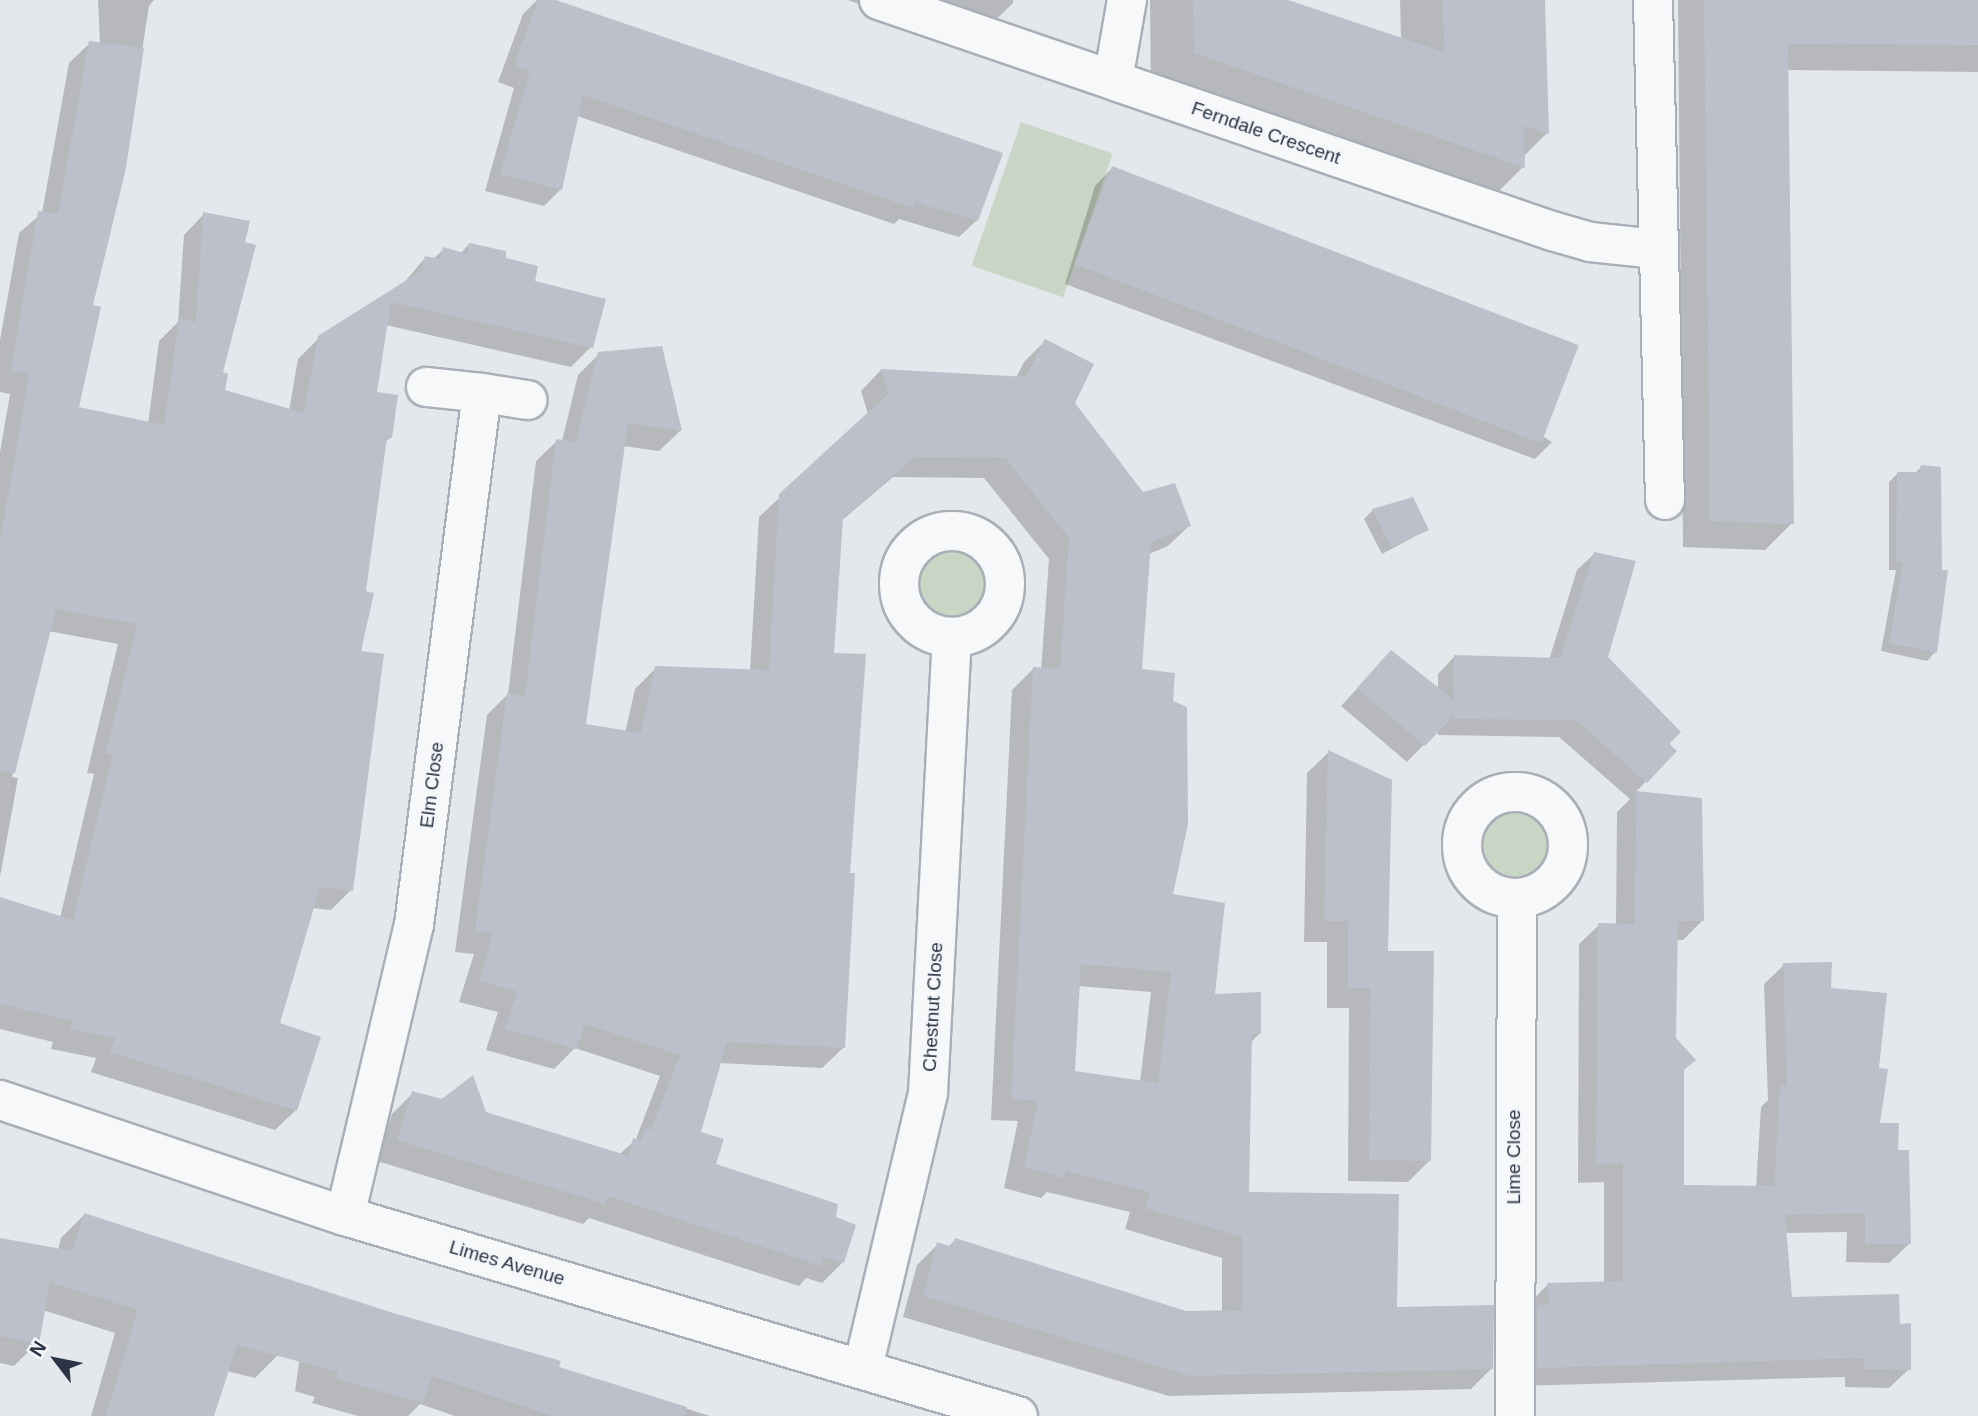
<!DOCTYPE html>
<html>
<head>
<meta charset="utf-8">
<style>
	body { margin:0 }
	#map { position:relative; width:1978px; height:1416px; overflow:hidden; background:#e4e7ec; font-family:Arial,sans-serif }
	div>[style] { position:absolute }
	[style*='--x'] { left:calc(var(--x)*1px); top:calc(var(--y)*1px); width:calc(var(--w)*1px); rotate:calc(var(--a)*1deg) }
	.green>* { inset:0; background:#c9d6c5; transform-origin:0 0 }
	.round { border-radius:50% }
	.shadow>* { inset:0; background:#0003 }
	.building>* { inset:0; background:#bbc0ca; transform-origin:0 0 }
	.roads { filter:drop-shadow(2px 0 #a9aeb7) drop-shadow(-2px 0 #a9aeb7) drop-shadow(0 2px #a9aeb7) drop-shadow(0 -2px #a9aeb7) }
	.minor>* { height:38px; margin:-19px; padding:0 19px; transform-origin:19px; border-radius:19px; background:#f7f8fa }
	.minor>.ring { margin:-19px; padding:0; box-sizing:content-box; background:none; border:38px solid #f7f8fa; border-radius:50% }
	span { translate:-50% -50%; white-space:nowrap; text-align:center; line-height:1.15; -webkit-text-stroke:5px #f4f6f9; paint-order:stroke }
	.street-label { font-size:19px; color:#2b3445 }
	.north { position:absolute; left:21px; top:1325px; width:70px; height:70px; -webkit-text-stroke:5px #f4f6f9; paint-order:stroke; rotate:302deg; font-size:19px; font-weight:700; line-height:28px; text-align:center; color:#2b3445 }
	.north::after { content:''; display:block; margin:auto; width:24px; height:32px; background:#2b3445; clip-path:polygon(50% 0,100% 100%,50% 72%,0 100%) }
</style>
</head>
<body>
<div id="map">
	<div class="green">
		<i style="left:1021px;top:122px;width:97px;height:152px;rotate:19deg"></i>
		<i class="round" style="left:917px;top:549px;width:70px;height:70px"></i>
		<i class="round" style="left:1482px;top:811px;width:66px;height:66px"></i>
	</div>
	<div class="shadow">
		<i style="clip-path:polygon(98px 0,154px 0,149px 6px,124px 167px,91px 307px,77px 409px,148px 424px,159px 341px,178px 322px,184px 235px,204px 214px,223px 391px,289px 411px,298px 359px,319px 338px,403px 284px,425px 258px,433px 259px,444px 249px,460px 254px,469px 244px,504px 259px,533px 283px,591px 347px,571px 367px,386px 325px,375px 394px,391px 437px,384px 443px,364px 592px,351px 890px,331px 910px,312px 908px,278px 1024px,296px 1110px,275px 1130px,91px 1072px,96px 1058px,51px 1049px,53px 1042px,0 1029px,0 899px,60px 918px,94px 774px,87px 773px,118px 644px,48px 631px,12px 777px,18px 778px,0 877px,0 452px,10px 394px,0 392px,0 340px,19px 233px,42px 213px,69px 63px,90px 43px,100px 44px)"></i>
		<i style="clip-path:polygon(537px 0,550px 0,977px 220px,959px 237px,899px 219px,894px 224px,577px 116px,561px 189px,544px 206px,485px 191px,514px 88px,498px 82px,523px 14px)"></i>
		<i style="clip-path:polygon(848px 0,1013px 0,1013px 3px,970px 45px)"></i>
		<i style="clip-path:polygon(1150px 0,1287px 0,1401px 40px,1400px 0,1543px 0,1547px 133px,1523px 157px,1523px 167px,1480px 210px,1151px 96px)"></i>
		<i style="clip-path:polygon(1678px 0,1978px 0,1978px 72px,1787px 70px,1792px 523px,1765px 550px,1683px 547px)"></i>
		<i style="clip-path:polygon(1112px 168px,1552px 442px,1535px 459px,1065px 284px,1095px 186px)"></i>
		<i style="clip-path:polygon(evenodd,1045px 341px,1073px 404px,1142px 494px,1189px 526px,1168px 546px,1149px 554px,1141px 671px,1171px 895px,1213px 995px,1259px 1034px,1250px 1043px,1247px 1194px,1396px 1309px,1492px 1368px,1471px 1389px,1169px 1396px,903px 1317px,917px 1265px,938px 1244px,948px 1247px,955px 1240px,1185px 1313px,1222px 1312px,1222px 1258px,1125px 1229px,1130px 1212px,1047px 1192px,1041px 1198px,1004px 1188px,1018px 1121px,991px 1120px,1012px 690px,1033px 669px,1041px 670px,1049px 559px,984px 478px,893px 477px,841px 521px,832px 655px,849px 875px,843px 1048px,822px 1068px,719px 1063px,698px 1133px,714px 1165px,834px 1218px,843px 1262px,822px 1283px,806px 1278px,799px 1286px,589px 1218px,583px 1224px,377px 1161px,392px 1114px,413px 1093px,619px 1155px,636px 1139px,660px 1076px,575px 1048px,554px 1069px,486px 1050px,498px 1012px,459px 1002px,474px 954px,455px 952px,487px 715px,508px 694px,536px 461px,557px 441px,562px 441px,578px 375px,599px 354px,661px 348px,680px 431px,659px 451px,623px 446px,584px 725px,625px 733px,635px 689px,656px 668px,750px 671px,759px 517px,868px 414px,861px 391px,881px 370px,1016px 378px,1024px 362px,1045px 341px,1078px 986px,1151px 992px,1140px 1082px,1073px 1073px,1078px 986px)"></i>
		<i style="clip-path:polygon(1921px 467px,1935px 652px,1927px 661px,1881px 651px,1896px 570px,1889px 570px,1889px 482px,1898px 473px,1915px 473px)"></i>
		<i style="clip-path:polygon(1373px 510px,1427px 530px,1382px 554px,1364px 519px)"></i>
		<i style="clip-path:polygon(1594px 554px,1606px 657px,1675px 751px,1635px 793px,1700px 799px,1702px 921px,1683px 940px,1676px 940px,1674px 1039px,1682px 1071px,1682px 1187px,1756px 1188px,1761px 1107px,1768px 1100px,1764px 984px,1784px 965px,1829px 989px,1877px 1069px,1878px 1124px,1896px 1152px,1909px 1244px,1889px 1263px,1846px 1262px,1847px 1232px,1785px 1233px,1790px 1298px,1898px 1326px,1909px 1369px,1889px 1388px,1845px 1387px,1845px 1377px,1518px 1386px,1529px 1304px,1548px 1284px,1604px 1283px,1604px 1182px,1578px 1183px,1579px 944px,1599px 925px,1616px 925px,1617px 812px,1630px 799px,1559px 737px,1438px 735px,1438px 730px,1407px 762px,1341px 706px,1391px 652px,1438px 689px,1438px 674px,1454px 657px,1549px 660px,1577px 570px)"></i>
		<i style="clip-path:polygon(1329px 752px,1386px 953px,1430px 1160px,1408px 1182px,1348px 1181px,1349px 1008px,1327px 1008px,1327px 942px,1304px 942px,1307px 773px)"></i>
		<i style="clip-path:polygon(84px 1215px,278px 1355px,255px 1378px,227px 1371px,212px 1416px,91px 1416px,115px 1333px,43px 1310px,37px 1343px,14px 1366px,0 1363px,0 1240px,58px 1250px,61px 1238px)"></i>
		<i style="clip-path:polygon(305px 1319px,557px 1368px,710px 1416px,455px 1416px,420px 1404px,408px 1416px,358px 1416px,312px 1403px,315px 1397px,295px 1391px)"></i>
	</div>
	<div class="building">
		<i style="clip-path:polygon(538px 0,556px 0,1003px 153px,978px 221px,915px 202px,913px 208px,583px 95px,562px 190px,500px 174px,530px 71px,514px 65px)"></i>
		<i style="clip-path:polygon(1193px 0,1288px 0,1444px 52px,1443px 0,1545px 0,1549px 134px,1524px 126px,1525px 168px,1194px 53px)"></i>
		<i style="clip-path:polygon(1704px 0,1978px 0,1978px 45px,1788px 44px,1794px 524px,1710px 521px)"></i>
		<i style="clip-path:polygon(89px 41px,144px 48px,126px 168px,93px 305px,101px 307px,79px 407px,164px 425px,179px 319px,196px 322px,203px 212px,250px 221px,245px 242px,256px 245px,223px 372px,228px 374px,225px 390px,304px 413px,318px 336px,421px 271px,425px 256px,440px 259px,443px 247px,467px 254px,469px 243px,506px 251px,506px 258px,538px 266px,535px 281px,606px 299px,593px 348px,391px 302px,377px 392px,398px 395px,392px 438px,387px 437px,366px 591px,374px 593px,361px 651px,384px 654px,353px 891px,320px 887px,280px 1023px,321px 1037px,297px 1111px,110px 1052px,115px 1038px,70px 1029px,72px 1021px,0 1004px,0 897px,73px 920px,113px 754px,106px 753px,137px 624px,56px 609px,15px 773px,0 771px,0 542px,29px 374px,11px 371px,38px 211px,58px 214px)"></i>
		<i style="left:1112px;top:166px;width:500px;height:105px;rotate:21deg"></i>
		<i style="clip-path:polygon(evenodd,1045px 339px,1094px 364px,1075px 403px,1143px 492px,1175px 483px,1191px 526px,1151px 542px,1142px 669px,1175px 673px,1173px 701px,1187px 707px,1188px 824px,1173px 894px,1225px 903px,1215px 994px,1261px 992px,1261px 1034px,1252px 1034px,1249px 1192px,1399px 1194px,1397px 1307px,1494px 1305px,1493px 1369px,1191px 1376px,923px 1296px,937px 1242px,952px 1247px,955px 1238px,1186px 1311px,1242px 1310px,1242px 1237px,1145px 1208px,1150px 1192px,1066px 1171px,1064px 1178px,1024px 1167px,1038px 1101px,1011px 1099px,1033px 667px,1060px 669px,1069px 538px,1005px 458px,915px 457px,843px 518px,834px 653px,866px 654px,850px 873px,855px 873px,845px 1048px,727px 1042px,701px 1132px,724px 1139px,716px 1164px,838px 1204px,836px 1217px,856px 1225px,844px 1263px,823px 1257px,821px 1266px,608px 1196px,605px 1204px,397px 1140px,412px 1091px,442px 1099px,473px 1075px,486px 1112px,629px 1156px,633px 1138px,641px 1141px,645px 1128px,651px 1130px,680px 1055px,585px 1024px,576px 1049px,505px 1029px,517px 991px,479px 981px,493px 934px,475px 931px,507px 693px,525px 696px,556px 439px,576px 442px,598px 352px,662px 346px,682px 431px,628px 423px,586px 724px,641px 733px,655px 666px,769px 670px,779px 494px,889px 393px,881px 369px,1026px 377px,1045px 339px,1081px 964px,1171px 972px,1158px 1083px,1075px 1071px,1081px 964px)"></i>
		<i style="clip-path:polygon(1921px 465px,1941px 467px,1942px 570px,1948px 570px,1937px 653px,1889px 643px,1903px 563px,1896px 563px,1897px 472px,1920px 472px)"></i>
		<i style="clip-path:polygon(1413px 497px,1429px 530px,1391px 547px,1372px 509px)"></i>
		<i style="clip-path:polygon(1594px 552px,1636px 561px,1608px 657px,1681px 732px,1669px 744px,1677px 751px,1647px 783px,1576px 720px,1454px 719px,1454px 715px,1425px 746px,1357px 688px,1391px 650px,1454px 700px,1454px 655px,1560px 658px)"></i>
		<i style="clip-path:polygon(1328px 750px,1392px 780px,1388px 951px,1434px 951px,1431px 1161px,1369px 1160px,1370px 988px,1348px 988px,1348px 921px,1324px 921px)"></i>
		<i style="clip-path:polygon(1636px 791px,1702px 798px,1704px 921px,1678px 921px,1676px 1038px,1696px 1060px,1684px 1070px,1684px 1185px,1774px 1186px,1780px 1086px,1787px 1086px,1783px 963px,1832px 962px,1831px 988px,1887px 993px,1879px 1068px,1888px 1069px,1880px 1123px,1899px 1123px,1898px 1150px,1909px 1150px,1911px 1244px,1865px 1244px,1865px 1213px,1785px 1215px,1792px 1297px,1899px 1294px,1900px 1324px,1911px 1323px,1911px 1370px,1864px 1369px,1864px 1358px,1537px 1368px,1537px 1305px,1549px 1304px,1547px 1283px,1623px 1281px,1623px 1163px,1596px 1165px,1598px 923px,1635px 924px)"></i>
		<i style="clip-path:polygon(84px 1213px,390px 1312px,561px 1361px,559px 1367px,687px 1407px,685px 1416px,552px 1416px,432px 1376px,423px 1403px,336px 1379px,338px 1372px,237px 1345px,214px 1416px,106px 1416px,138px 1310px,50px 1282px,39px 1344px,0 1336px,0 1238px,73px 1251px)"></i>
	</div>
	<div class="roads">
		<div class="minor">
			<i style="--x:879;--y:0;--w:712;--a:18.94"></i>
			<i style="--x:1552;--y:231;--w:40;--a:16"></i>
			<i style="--x:1590;--y:242;--w:67;--a:6"></i>
			<i style="--x:1653;--y:0;--w:500;--a:88.63"></i>
			<i style="--x:1113;--y:80;--w:81;--a:-80.1"></i>
			<i style="--x:426;--y:387;--w:56;--a:6.1"></i>
			<i class="ring" style="left:899px;top:531px;width:68px;height:68px"></i>
			<i class="ring" style="left:1462px;top:792px;width:68px;height:68px"></i>
			<i style="--x:0;--y:1100;--w:364;--a:18.6"></i>
			<i style="--x:345;--y:1216;--w:702;--a:16.55"></i>
			<i style="--x:345;--y:1216;--w:299;--a:-76.7"></i>
			<i style="--x:414;--y:925;--w:536;--a:-82.72"></i>
			<i style="--x:482;--y:393;--w:46;--a:8.8"></i>
			<i style="--x:863;--y:1368;--w:283;--a:-76.7"></i>
			<i style="--x:928;--y:1093;--w:457;--a:-87"></i>
			<i style="--x:1515;--y:1416;--w:517;--a:-89.78"></i>
		</div>
	</div>
	<div class="street-label">
		<span style="left:1266px;top:133px;rotate:19deg">Ferndale Crescent</span>
		<span style="left:432px;top:785px;rotate:-83deg">Elm Close</span>
		<span style="left:933px;top:1007px;rotate:-87deg">Chestnut Close</span>
		<span style="left:1514px;top:1157px;rotate:-90deg">Lime Close</span>
		<span style="left:507px;top:1263px;rotate:16deg">Limes Avenue</span>
	</div>
	<div class="north">N</div>
</div>
</body>
</html>
